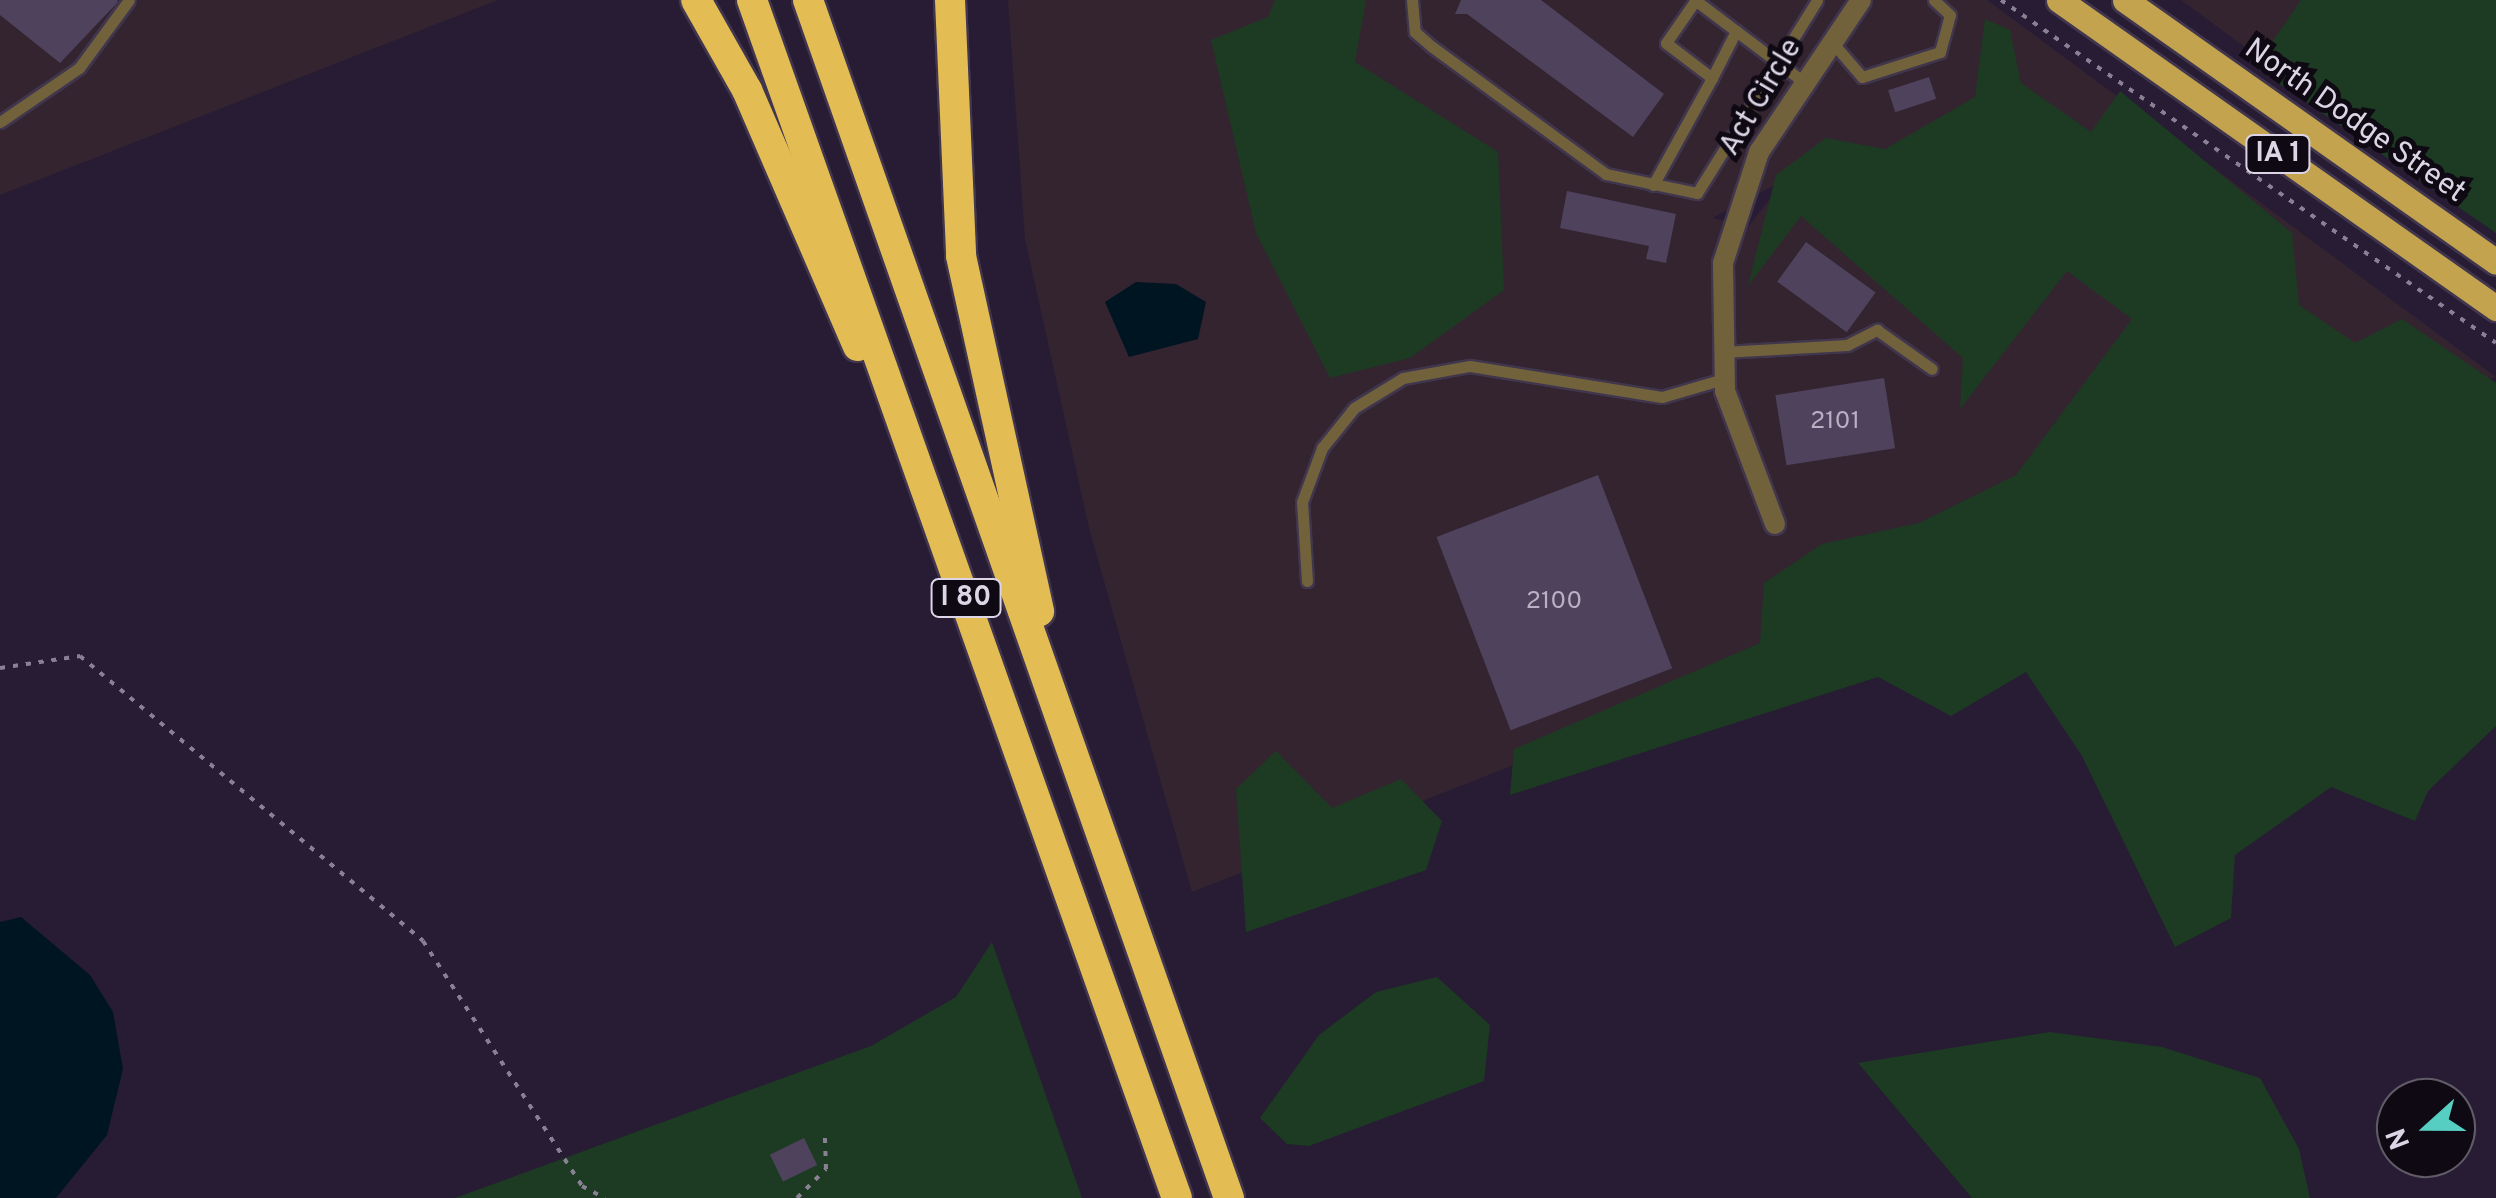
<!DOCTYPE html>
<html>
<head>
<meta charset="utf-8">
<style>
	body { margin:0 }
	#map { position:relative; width:2496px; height:1198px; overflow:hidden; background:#271c34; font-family:Overpass,sans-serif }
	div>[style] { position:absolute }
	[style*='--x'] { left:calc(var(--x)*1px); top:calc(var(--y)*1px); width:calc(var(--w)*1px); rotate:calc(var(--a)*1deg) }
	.commercial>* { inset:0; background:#332430 }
	.green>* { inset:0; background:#1d3b23 }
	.water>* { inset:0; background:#001522 }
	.building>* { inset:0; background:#4f425d; transform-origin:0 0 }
	.path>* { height:4px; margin-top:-2px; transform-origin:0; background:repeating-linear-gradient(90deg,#898094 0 5px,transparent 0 13px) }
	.roads { filter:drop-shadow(2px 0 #40364d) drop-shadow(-2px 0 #40364d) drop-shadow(0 2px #40364d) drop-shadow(0 -2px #40364d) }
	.lane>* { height:11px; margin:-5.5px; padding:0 5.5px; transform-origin:5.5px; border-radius:5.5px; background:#72623c }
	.street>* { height:20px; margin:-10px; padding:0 10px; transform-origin:10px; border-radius:10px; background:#72623c }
	.primary>* { height:25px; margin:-12.5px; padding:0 12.5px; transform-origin:12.5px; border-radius:12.5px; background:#c4a34e }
	.highway>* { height:30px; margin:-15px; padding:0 15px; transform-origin:15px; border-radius:15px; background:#e4bc54 }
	span { translate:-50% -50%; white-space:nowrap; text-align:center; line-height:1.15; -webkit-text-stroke:10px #0e0913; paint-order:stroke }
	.number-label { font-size:25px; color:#b9b0c3 }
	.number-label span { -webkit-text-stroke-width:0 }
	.shield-label span { padding:2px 8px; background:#0e0913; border:2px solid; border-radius:8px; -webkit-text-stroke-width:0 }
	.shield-label { font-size:28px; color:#dcd5e5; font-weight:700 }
	.street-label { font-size:30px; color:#dcd5e5 }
	.north { position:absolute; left:2376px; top:1078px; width:100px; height:100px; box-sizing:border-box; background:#0e0913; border:2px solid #605b67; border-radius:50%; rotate:249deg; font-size:28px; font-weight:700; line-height:40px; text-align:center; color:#dcd5e5 }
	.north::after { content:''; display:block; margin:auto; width:35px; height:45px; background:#56cec2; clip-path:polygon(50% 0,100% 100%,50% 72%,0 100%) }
</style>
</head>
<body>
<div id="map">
	<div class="commercial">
		<i style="clip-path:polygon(0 0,498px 0,0 195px)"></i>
		<i style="clip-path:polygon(evenodd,1008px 0,1987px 0,2496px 377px,1192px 892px,1089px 528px,1025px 239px,1008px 0,1785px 180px,1747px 228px,1714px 218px,1714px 217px,1785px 180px)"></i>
		<i style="clip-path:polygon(2181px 0,2354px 0,2285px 77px)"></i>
	</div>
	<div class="green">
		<i style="clip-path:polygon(1275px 0,1366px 0,1355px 62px,1498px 152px,1504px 290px,1410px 358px,1330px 378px,1256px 233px,1211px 40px,1268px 17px)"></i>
		<i style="clip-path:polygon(2301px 0,2496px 0,2496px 233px,2255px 67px)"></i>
		<i style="clip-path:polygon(1985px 19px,2010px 30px,2021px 83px,2091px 132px,2120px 91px,2292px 233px,2299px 305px,2355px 343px,2402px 319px,2496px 383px,2496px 726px,2428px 791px,2415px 821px,2331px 787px,2235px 855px,2231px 918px,2175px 947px,2082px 756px,2026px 672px,1951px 716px,1878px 677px,1510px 795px,1514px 749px,1760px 643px,1764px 583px,1822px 544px,1919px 523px,2016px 475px,2132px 319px,2067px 271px,1960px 409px,1963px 358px,1801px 216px,1748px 286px,1776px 175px,1826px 138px,1885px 149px,1975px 97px)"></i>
		<i style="clip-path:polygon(1276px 751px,1332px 808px,1401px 779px,1442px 821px,1426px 870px,1246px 932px,1236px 789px)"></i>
		<i style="clip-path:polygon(992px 942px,1082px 1198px,455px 1198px,871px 1046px,956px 997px)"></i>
		<i style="clip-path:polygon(1437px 977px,1490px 1025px,1484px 1081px,1309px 1146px,1287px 1144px,1260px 1118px,1319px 1035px,1376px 992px)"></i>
		<i style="clip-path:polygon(2050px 1032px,2162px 1047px,2260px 1078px,2299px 1149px,2310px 1198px,1972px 1198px,1858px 1063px)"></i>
	</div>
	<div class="water">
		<i style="clip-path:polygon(1136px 282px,1176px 284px,1206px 302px,1198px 339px,1129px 357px,1105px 302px)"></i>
		<i style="clip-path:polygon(21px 917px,90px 975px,113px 1012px,123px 1069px,107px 1135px,56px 1198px,0 1198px,0 922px)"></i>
	</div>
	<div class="building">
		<i style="clip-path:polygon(0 0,117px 0,118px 2px,60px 63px,0 15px)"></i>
		<i style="clip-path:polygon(1461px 0,1541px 0,1664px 94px,1633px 137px,1467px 14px,1455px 14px)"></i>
		<i style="left:1929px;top:77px;width:23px;height:43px;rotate:72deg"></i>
		<i style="clip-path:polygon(1567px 191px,1676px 214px,1666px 263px,1646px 259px,1649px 246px,1560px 228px)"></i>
		<i style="left:1806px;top:242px;width:86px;height:49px;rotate:36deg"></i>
		<i style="left:1884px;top:378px;width:71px;height:110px;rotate:81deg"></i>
		<i style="left:1598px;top:475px;width:207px;height:173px;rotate:69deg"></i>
		<i style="left:804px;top:1138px;width:30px;height:38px;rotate:64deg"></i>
	</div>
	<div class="path">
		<i style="--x:2001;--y:0;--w:602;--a:34.72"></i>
		<i style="--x:0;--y:668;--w:81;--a:-8.5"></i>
		<i style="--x:80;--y:656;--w:446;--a:39.7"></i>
		<i style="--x:423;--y:941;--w:292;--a:57"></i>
		<i style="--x:582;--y:1186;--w:26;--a:28"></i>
		<i style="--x:797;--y:1198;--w:41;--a:-45"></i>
		<i style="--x:826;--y:1169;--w:31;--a:-92"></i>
	</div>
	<div class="roads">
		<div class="lane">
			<i style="--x:1412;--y:0;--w:32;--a:85"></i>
			<i style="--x:1415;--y:32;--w:21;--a:41"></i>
			<i style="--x:1431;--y:46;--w:217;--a:36.2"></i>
			<i style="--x:1606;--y:174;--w:93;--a:11.8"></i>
			<i style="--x:1697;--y:193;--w:227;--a:-58.1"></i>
			<i style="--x:1695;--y:0;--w:136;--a:37"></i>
			<i style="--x:1695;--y:1;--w:51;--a:124.6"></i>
			<i style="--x:1666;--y:43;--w:58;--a:37.3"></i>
			<i style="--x:1712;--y:78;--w:53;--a:-62.9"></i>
			<i style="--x:1832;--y:42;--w:46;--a:49.4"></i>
			<i style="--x:1862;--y:77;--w:82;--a:-17.8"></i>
			<i style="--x:1940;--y:52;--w:38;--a:-75"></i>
			<i style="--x:1950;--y:15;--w:22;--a:-137"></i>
			<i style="--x:0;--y:122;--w:96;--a:-34.4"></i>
			<i style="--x:79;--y:68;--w:84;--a:-53.7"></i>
			<i style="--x:1653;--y:185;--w:122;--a:-61.1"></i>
			<i style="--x:1723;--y:352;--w:124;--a:-3.2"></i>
			<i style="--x:1847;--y:345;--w:34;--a:-27"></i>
			<i style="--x:1877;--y:330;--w:67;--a:35.3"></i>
			<i style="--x:1307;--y:581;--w:79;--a:-93.6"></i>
			<i style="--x:1302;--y:502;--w:58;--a:-69.7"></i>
			<i style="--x:1322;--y:448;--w:51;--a:-51.3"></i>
			<i style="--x:1354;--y:408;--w:57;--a:-31.5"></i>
			<i style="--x:1403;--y:378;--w:68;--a:-10.2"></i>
			<i style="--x:1470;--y:366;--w:194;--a:9.2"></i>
			<i style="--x:1662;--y:397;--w:64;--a:-16.4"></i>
		</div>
		<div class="street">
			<i style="--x:1775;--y:524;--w:142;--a:-110.6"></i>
			<i style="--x:1725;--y:391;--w:128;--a:-90.9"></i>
			<i style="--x:1723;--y:263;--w:117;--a:-72"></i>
			<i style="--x:1759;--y:152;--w:183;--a:-56.1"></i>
		</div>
		<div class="primary">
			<i style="--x:2059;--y:0;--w:535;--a:35.18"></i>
			<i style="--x:2125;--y:0;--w:454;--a:35.2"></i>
		</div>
		<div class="highway">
			<i style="--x:696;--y:0;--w:103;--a:60.5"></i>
			<i style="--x:747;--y:90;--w:279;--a:66.6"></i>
			<i style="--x:752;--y:0;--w:1271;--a:70.47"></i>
			<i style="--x:808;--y:0;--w:1270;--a:70.64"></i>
			<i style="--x:950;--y:0;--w:256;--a:87.5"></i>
			<i style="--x:961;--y:256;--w:364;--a:77.6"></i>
		</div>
	</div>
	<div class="number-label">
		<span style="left:1835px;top:422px">2101</span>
		<span style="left:1554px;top:602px">2100</span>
	</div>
	<div class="shield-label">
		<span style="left:2278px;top:154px">IA 1</span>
		<span style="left:966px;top:598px">I 80</span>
	</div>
	<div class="street-label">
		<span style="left:1762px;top:98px;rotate:-59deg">Act Circle</span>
		<span style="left:2354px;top:122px;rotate:35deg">North Dodge Street</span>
	</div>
	<div class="north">N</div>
</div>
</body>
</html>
